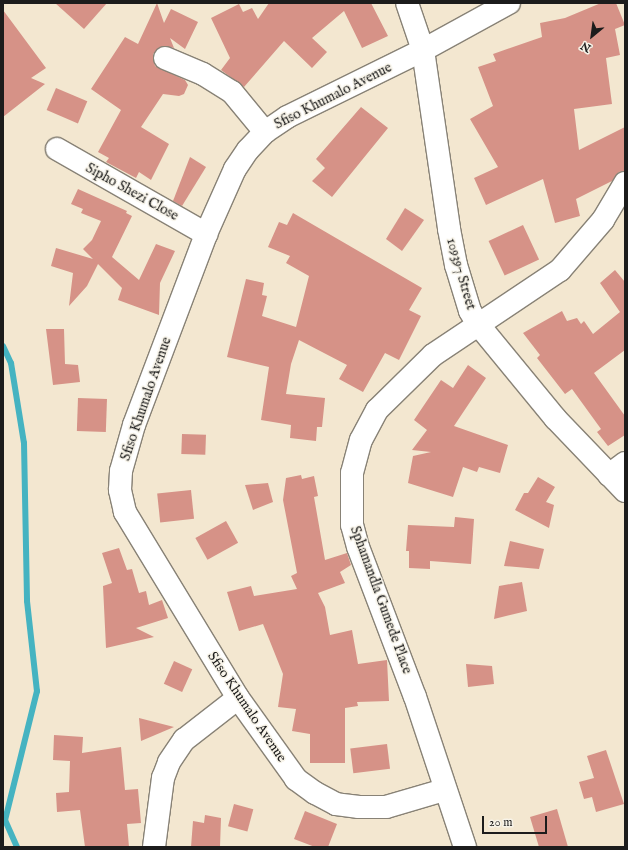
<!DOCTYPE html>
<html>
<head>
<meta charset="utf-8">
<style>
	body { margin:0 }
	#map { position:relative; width:628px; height:850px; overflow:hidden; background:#f3e7d0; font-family:"IM FELL English",serif }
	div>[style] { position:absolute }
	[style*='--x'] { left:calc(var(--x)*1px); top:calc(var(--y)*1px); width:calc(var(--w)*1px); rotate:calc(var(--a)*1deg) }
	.stream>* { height:6px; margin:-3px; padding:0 3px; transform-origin:3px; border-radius:3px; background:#45b3c1 }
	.building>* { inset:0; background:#d69287; transform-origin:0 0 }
	.roads { filter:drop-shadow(1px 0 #888276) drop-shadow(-1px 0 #888276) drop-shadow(0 1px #888276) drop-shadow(0 -1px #888276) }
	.street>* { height:22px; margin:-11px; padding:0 11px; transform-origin:11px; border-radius:11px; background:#fff }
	span { translate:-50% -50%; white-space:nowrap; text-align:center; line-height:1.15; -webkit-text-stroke:3px #f7f3e8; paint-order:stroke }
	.street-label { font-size:14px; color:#1c1c1c }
	.frame { position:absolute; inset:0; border:4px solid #1c1c1c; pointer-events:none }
	.north { position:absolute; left:572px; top:16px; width:40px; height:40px; -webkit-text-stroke:3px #f7f3e8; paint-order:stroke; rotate:209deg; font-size:11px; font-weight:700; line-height:16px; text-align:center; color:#1c1c1c }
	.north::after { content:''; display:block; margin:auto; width:14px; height:18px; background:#1c1c1c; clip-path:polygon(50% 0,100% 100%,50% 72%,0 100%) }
	.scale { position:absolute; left:482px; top:816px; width:65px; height:18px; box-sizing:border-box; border:2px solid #1c1c1c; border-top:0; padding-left:5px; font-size:12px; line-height:14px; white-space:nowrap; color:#1c1c1c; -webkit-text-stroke:3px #f7f3e8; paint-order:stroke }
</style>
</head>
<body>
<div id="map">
	<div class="stream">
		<i style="--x:3;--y:346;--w:19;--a:65"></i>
		<i style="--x:11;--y:363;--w:81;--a:80.8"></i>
		<i style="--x:24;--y:443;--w:158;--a:88.9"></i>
		<i style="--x:27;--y:601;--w:91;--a:83.7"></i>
		<i style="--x:37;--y:691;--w:133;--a:103.9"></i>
		<i style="--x:5;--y:820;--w:30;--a:66"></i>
	</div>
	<div class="building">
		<i style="clip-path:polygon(55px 3px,107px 3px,84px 29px)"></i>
		<i style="clip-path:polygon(157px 3px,164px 23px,171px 9px,198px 22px,185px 49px,170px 38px,174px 48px,163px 46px,153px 54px,155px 66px,185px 80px,188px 85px,184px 94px,179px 96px,163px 94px,141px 127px,169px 144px,151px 180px,139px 172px,136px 178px,106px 162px,109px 158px,98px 152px,121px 110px,91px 89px,125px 37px,138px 44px)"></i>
		<i style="clip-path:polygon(269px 3px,371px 3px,388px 36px,362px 48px,344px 11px,312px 38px,327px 52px,312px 68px,284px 41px,244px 87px,221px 70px,230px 58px,211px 18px,239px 4px,243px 12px,252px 8px,258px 19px)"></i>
		<i style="clip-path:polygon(601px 3px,616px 3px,625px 25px,615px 29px,620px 55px,606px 58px,612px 104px,574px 109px,579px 150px,625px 127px,625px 171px,619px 172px,612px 181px,576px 199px,580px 216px,555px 223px,543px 179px,486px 205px,474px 178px,498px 167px,470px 119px,493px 106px,478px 67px,496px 61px,493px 54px,542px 37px,540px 23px,565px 18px)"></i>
		<i style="clip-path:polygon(3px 10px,46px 68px,31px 78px,45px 84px,3px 117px)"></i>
		<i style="left:56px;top:88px;width:34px;height:24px;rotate:23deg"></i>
		<i style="clip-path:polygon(361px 107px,388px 128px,332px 197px,312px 181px,325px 168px,316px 159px)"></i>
		<i style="clip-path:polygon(190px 157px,206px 167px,182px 206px,173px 201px)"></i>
		<i style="clip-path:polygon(78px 189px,127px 211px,126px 213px,132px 216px,112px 257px,139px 280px,156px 244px,175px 251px,160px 283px,159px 315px,118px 300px,122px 288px,98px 264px,87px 286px,69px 306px,73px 273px,51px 266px,56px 248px,93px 259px,83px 249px,92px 240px,101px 221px,81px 213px,83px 209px,71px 204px)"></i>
		<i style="clip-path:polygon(405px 208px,424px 220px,402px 251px,386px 239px)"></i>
		<i style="clip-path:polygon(293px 213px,422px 288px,409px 310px,421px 316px,399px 360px,385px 353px,363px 392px,339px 379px,347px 365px,299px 340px,291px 364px,286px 394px,325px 398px,322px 427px,317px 427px,316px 441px,290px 438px,291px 425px,261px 420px,269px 367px,227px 357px,246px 279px,264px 283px,262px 295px,267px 296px,262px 316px,296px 327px,309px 276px,286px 263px,290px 256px,268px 247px,279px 222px,287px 225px)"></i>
		<i style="left:523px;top:225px;width:38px;height:38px;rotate:65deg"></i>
		<i style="clip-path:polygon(615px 270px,625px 282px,625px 350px,594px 373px,625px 416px,625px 435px,608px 446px,597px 432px,601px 429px,572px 389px,565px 394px,537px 358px,540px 355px,523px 333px,562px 311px,567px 321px,577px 318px,581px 324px,584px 321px,593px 334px,620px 312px,600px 283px)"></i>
		<i style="clip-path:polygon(46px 329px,64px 329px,65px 364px,78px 365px,80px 382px,53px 385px)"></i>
		<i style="clip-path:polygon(468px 365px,486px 378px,454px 426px,508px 445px,500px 473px,479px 467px,477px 472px,463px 467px,453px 497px,408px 483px,413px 456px,431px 452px,412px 450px,427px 430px,414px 420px,441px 380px,453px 388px)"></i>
		<i style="left:78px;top:398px;width:29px;height:33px;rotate:2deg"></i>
		<i style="left:182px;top:434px;width:24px;height:20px;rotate:2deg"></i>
		<i style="clip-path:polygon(301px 475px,302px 479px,314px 476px,318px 496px,314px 497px,325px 560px,347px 553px,351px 565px,340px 572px,345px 583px,318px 593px,325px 607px,330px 635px,352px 630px,358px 664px,387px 660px,389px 701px,357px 702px,358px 706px,345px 708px,345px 763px,310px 763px,310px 734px,292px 731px,296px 709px,278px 707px,283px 674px,263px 624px,239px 631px,227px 592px,251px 586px,254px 596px,297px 589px,291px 576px,297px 573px,283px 500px,286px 478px)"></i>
		<i style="clip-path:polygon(538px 477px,555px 487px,546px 502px,554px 505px,549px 528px,515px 510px,524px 493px,528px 493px)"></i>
		<i style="clip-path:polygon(268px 483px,273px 502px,253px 510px,245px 485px)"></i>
		<i style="left:191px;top:490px;width:29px;height:34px;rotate:84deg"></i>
		<i style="clip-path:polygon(455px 517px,474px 519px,471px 564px,430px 561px,430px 569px,409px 568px,409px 551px,406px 551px,408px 525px,454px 527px)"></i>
		<i style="left:226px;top:521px;width:25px;height:35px;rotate:61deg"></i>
		<i style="clip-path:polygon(510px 541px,544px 549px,539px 569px,504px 566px)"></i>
		<i style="clip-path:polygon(119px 548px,127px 570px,132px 569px,139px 593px,146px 591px,149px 605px,162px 600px,168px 618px,136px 628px,154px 637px,106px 648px,103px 586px,112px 583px,102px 553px)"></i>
		<i style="clip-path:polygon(522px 582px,527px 611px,494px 619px,499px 586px)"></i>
		<i style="left:174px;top:661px;width:20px;height:25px;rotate:24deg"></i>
		<i style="clip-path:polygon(466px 664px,492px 666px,494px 684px,468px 687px)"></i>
		<i style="clip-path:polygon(139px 718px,174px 727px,141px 741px)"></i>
		<i style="clip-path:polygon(54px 735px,83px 737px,82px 753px,121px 747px,125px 790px,138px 789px,141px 823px,127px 824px,129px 847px,85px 847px,80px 810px,57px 812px,56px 793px,69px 792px,70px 761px,53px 760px)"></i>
		<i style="left:387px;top:744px;width:25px;height:37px;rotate:83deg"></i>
		<i style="clip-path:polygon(606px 750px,624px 804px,596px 812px,592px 797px,584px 799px,579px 782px,594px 778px,587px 756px)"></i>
		<i style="left:234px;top:804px;width:20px;height:23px;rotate:15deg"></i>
		<i style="clip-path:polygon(557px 809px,568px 847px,539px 847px,530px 817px)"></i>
		<i style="clip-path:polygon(305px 811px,337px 824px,328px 847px,315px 847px,294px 839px)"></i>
		<i style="clip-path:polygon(205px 815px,221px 818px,220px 847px,191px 847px,193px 821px,204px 823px)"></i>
	</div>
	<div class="roads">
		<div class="street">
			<i style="--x:407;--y:3;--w:50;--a:71.2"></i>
			<i style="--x:423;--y:50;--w:181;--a:81.7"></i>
			<i style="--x:449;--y:229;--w:37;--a:79"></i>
			<i style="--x:456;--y:265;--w:48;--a:73.1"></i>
			<i style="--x:470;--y:311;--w:14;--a:60"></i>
			<i style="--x:477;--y:323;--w:123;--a:50.6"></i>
			<i style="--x:555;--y:418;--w:101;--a:46.2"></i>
			<i style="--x:165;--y:58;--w:41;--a:22.8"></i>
			<i style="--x:203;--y:74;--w:34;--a:32"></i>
			<i style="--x:232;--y:92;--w:52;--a:50.5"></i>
			<i style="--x:57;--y:149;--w:172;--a:29.7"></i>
			<i style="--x:609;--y:475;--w:20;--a:-37"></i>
			<i style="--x:444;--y:790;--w:60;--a:163.7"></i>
			<i style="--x:386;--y:807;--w:27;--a:180"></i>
			<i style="--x:359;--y:807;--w:23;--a:-173"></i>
			<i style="--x:336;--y:804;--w:24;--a:-152"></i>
			<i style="--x:315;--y:793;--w:24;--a:-144"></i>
			<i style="--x:296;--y:779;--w:100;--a:-125.6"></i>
			<i style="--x:238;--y:698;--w:218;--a:-121.3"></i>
			<i style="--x:125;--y:512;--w:23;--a:-103"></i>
			<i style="--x:120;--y:490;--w:19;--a:-87"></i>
			<i style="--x:121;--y:471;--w:48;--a:-74.2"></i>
			<i style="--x:134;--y:425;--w:204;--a:-69.3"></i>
			<i style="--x:206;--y:234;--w:71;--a:-66"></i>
			<i style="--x:235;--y:169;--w:23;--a:-56"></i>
			<i style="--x:248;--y:150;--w:25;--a:-47"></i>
			<i style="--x:265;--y:132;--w:27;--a:-34"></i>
			<i style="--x:287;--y:117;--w:152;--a:-26.2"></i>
			<i style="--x:423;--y:50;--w:98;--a:-28.7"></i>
			<i style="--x:154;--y:847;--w:70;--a:-82.6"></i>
			<i style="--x:163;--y:778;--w:17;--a:-69"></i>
			<i style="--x:169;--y:762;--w:27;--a:-56"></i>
			<i style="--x:184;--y:740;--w:68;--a:-37.9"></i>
			<i style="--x:465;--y:847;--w:158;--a:-108.4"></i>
			<i style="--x:415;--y:697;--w:160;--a:-110.8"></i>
			<i style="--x:358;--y:547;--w:23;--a:-105"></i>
			<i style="--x:352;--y:525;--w:52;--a:-90"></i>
			<i style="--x:352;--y:473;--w:34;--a:-75"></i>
			<i style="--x:361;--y:440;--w:34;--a:-62"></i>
			<i style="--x:377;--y:410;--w:78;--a:-44.5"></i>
			<i style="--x:433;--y:355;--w:153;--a:-33.8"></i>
			<i style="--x:560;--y:270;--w:66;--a:-49.3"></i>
			<i style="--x:603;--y:220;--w:43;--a:-59.3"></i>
		</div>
	</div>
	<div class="street-label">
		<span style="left:333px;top:96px;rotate:-27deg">Sfiso Khumalo Avenue</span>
		<span style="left:132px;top:192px;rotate:29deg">Sipho Shezi Close</span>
		<span style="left:461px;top:274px;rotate:74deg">109397 Street</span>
		<span style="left:146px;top:399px;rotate:-71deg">Sfiso Khumalo Avenue</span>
		<span style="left:381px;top:600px;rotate:70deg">Sphamandla Gumede Place</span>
		<span style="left:247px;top:707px;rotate:56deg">Sfiso Khumalo Avenue</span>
	</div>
	<div class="frame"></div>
	<div class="north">N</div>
	<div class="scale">20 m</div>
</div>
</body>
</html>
